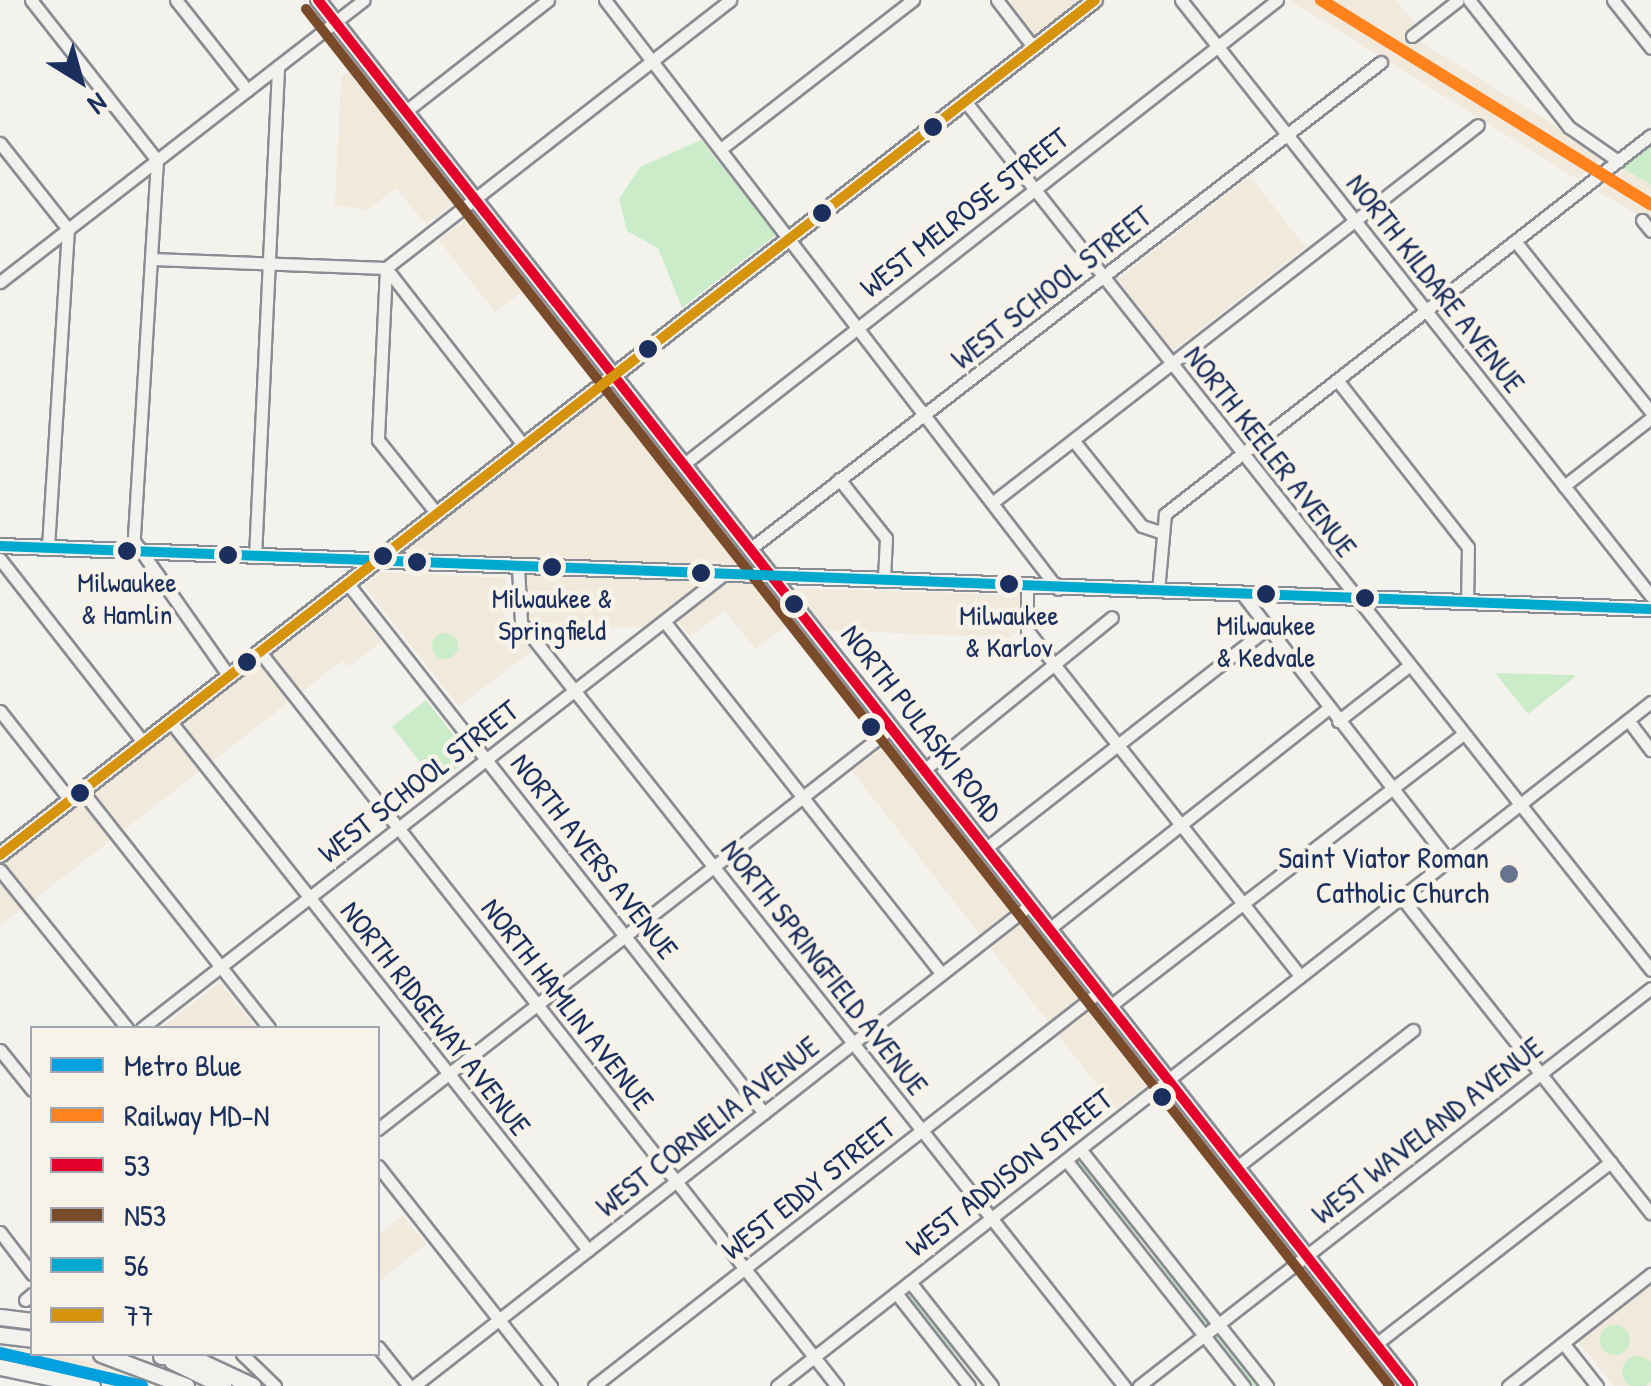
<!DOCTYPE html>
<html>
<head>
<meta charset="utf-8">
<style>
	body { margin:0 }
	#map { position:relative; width:1651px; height:1386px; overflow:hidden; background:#f4f2ec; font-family:"Patrick Hand",sans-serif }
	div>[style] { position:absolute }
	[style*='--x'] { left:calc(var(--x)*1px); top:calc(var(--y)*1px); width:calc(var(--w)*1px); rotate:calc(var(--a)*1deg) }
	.built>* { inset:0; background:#f1e9db; transform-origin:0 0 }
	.green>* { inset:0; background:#cbecc9; transform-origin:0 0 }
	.round { border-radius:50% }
	.roads { filter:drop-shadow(2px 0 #898c92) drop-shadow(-2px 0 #898c92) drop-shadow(0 2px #898c92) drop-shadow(0 -2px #898c92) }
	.minor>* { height:11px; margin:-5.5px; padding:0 5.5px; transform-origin:5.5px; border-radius:5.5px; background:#f2f1ed }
	.major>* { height:14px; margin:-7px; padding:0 7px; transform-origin:7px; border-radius:7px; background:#f2f1ed }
	.highway>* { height:15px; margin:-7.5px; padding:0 7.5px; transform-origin:7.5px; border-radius:7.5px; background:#f2f1ed }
	.bus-1>* { height:10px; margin:-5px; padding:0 5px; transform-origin:5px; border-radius:5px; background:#e4002b }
	.bus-2>* { height:10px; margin:-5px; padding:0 5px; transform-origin:5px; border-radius:5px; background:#7a4b2a }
	.bus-3>* { height:10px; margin:-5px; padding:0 5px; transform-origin:5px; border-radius:5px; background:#00a9ce }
	.bus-4>* { height:10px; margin:-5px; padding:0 5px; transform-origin:5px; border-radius:5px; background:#d6940e }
	.rail-1>* { height:12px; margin:-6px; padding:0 6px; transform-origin:6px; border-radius:6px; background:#ff821d }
	.metro-1>* { height:12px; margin:-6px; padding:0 6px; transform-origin:6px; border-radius:6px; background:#00a1de }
	.dots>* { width:28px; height:28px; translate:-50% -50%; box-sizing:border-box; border:5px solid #f7f3e8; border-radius:50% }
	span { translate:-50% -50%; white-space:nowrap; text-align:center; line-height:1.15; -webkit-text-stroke:9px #f7f3e8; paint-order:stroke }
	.bus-label { font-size:28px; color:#1b2f5e }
	.street-label { font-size:30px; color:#1b2f5e }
	.poi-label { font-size:30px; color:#1b2f5e }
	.right { translate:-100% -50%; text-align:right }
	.legend { position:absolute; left:30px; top:1026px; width:350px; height:330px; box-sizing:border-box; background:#f7f3e8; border:2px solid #9fa5b1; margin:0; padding:12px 18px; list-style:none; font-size:30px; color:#1b2f5e }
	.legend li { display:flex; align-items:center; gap:20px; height:50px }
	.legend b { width:50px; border:2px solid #9fa5b1 }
	.north { position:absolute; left:30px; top:30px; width:100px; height:100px; -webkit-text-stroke:8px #f7f3e8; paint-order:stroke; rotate:143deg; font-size:28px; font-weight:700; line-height:40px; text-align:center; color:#1b2f5e }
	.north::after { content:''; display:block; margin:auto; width:35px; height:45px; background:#1b2f5e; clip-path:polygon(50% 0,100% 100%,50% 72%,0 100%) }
</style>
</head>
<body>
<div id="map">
	<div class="built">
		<i style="clip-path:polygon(1004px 0,1083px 0,1035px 38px)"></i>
		<i style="clip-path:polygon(1290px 0,1396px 0,1416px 25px,1407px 33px,1605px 157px,1577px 179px)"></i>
		<i style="clip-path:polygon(356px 67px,460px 198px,426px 224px,396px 188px,367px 210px,335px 205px,341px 77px)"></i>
		<i style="clip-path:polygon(1625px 169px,1651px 185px,1651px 222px,1597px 191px)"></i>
		<i style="left:1250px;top:176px;width:90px;height:168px;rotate:52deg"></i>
		<i style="left:473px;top:214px;width:91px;height:43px;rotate:52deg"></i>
		<i style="clip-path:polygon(612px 387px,754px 568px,408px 553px,406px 550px)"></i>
		<i style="clip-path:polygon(381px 572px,506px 578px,504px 615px,532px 651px,459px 706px,364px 586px)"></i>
		<i style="clip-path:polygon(519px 574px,768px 585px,794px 620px,756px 649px,724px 610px,690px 637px,673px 615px,656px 628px,523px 625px)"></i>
		<i style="clip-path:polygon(795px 588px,1020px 595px,1019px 629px,1009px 638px,828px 630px)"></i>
		<i style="clip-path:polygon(347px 598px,381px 642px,349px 667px,343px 660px,0 926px,0 864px)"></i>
		<i style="left:889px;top:742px;width:429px;height:47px;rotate:52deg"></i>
		<i style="clip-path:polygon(220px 982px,256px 1028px,161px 1028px)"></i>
		<i style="clip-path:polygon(403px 1215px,426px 1244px,378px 1282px,378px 1235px)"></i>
		<i style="clip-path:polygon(1651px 1286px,1651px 1386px,1614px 1386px,1578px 1341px)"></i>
		<i style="clip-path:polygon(0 1346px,114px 1364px,168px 1386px,0 1356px)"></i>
	</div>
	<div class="green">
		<i style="clip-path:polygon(701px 140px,776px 235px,682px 308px,658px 248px,627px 231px,619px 199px,640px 167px)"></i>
		<i style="clip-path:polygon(1651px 142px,1651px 185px,1620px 166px)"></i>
		<i class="round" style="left:432px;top:633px;width:26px;height:26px"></i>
		<i style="clip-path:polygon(1495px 673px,1574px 675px,1575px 677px,1528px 714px)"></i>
		<i style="left:426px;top:700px;width:73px;height:43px;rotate:52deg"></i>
		<i style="clip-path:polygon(1082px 1159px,1140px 1233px,1139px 1238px,1074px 1163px)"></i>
		<i style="clip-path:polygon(1158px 1255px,1212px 1324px,1207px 1330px,1150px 1261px)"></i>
		<i style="clip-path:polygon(912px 1292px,968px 1365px,967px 1367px,906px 1299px)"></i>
		<i class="round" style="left:1600px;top:1325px;width:30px;height:30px"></i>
		<i style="clip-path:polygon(1219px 1332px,1263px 1386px,1248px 1386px,1212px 1338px)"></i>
		<i class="round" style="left:1622px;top:1356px;width:32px;height:32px"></i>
	</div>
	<div class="roads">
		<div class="minor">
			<i style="--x:31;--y:0;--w:204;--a:51.8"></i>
			<i style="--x:157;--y:160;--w:382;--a:93.5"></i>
			<i style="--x:134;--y:541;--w:165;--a:54.9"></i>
			<i style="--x:176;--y:0;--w:115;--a:51.7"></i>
			<i style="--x:605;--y:0;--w:743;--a:52.44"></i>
			<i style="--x:997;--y:0;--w:61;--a:52.4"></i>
			<i style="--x:1181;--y:0;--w:759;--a:51.74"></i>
			<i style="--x:1469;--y:0;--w:162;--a:51.8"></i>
			<i style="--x:1569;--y:127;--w:60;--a:34.8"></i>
			<i style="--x:1613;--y:0;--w:61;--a:51.6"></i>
			<i style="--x:1412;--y:36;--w:58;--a:-38"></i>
			<i style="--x:965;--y:101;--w:1107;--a:51.71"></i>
			<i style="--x:406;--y:111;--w:180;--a:-38"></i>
			<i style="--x:0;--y:143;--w:110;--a:51.7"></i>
			<i style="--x:68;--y:229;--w:320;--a:93.6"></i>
			<i style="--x:722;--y:148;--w:242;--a:-37.8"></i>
			<i style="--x:1642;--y:220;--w:14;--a:51"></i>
			<i style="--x:1515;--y:241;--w:218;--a:51.5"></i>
			<i style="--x:152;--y:259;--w:234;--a:2.2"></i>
			<i style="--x:386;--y:268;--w:436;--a:-37.9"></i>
			<i style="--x:386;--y:268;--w:172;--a:92.7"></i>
			<i style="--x:378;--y:440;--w:95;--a:51.4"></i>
			<i style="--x:386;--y:268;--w:225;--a:52.2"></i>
			<i style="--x:0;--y:282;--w:460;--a:-37.8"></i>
			<i style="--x:1337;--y:380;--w:212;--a:51.9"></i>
			<i style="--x:1468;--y:547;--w:56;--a:91"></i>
			<i style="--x:1073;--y:440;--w:110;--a:51.3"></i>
			<i style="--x:1142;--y:526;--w:20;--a:18"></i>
			<i style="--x:684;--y:464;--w:753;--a:-38.04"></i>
			<i style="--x:839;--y:479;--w:75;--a:51.5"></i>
			<i style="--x:886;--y:538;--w:41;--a:92.8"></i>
			<i style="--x:1564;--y:486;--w:110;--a:-38"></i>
			<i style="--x:997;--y:499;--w:609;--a:-37.87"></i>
			<i style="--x:750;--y:549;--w:797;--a:-37.66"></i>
			<i style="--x:255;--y:557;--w:491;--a:-87.3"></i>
			<i style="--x:0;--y:559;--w:234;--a:52"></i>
			<i style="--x:518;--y:567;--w:56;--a:86.9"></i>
			<i style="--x:521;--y:623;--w:973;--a:51.68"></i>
			<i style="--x:348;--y:584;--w:673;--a:51.82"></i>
			<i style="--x:1027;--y:588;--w:42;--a:90"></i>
			<i style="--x:1027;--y:630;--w:441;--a:51.7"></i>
			<i style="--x:1158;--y:591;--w:77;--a:-84.8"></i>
			<i style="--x:1165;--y:514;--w:616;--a:-37.95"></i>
			<i style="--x:1242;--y:594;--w:336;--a:52.2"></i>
			<i style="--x:664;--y:621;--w:449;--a:51.8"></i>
			<i style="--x:260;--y:652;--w:934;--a:51.83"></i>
			<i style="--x:0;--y:711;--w:113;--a:51.8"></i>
			<i style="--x:1628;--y:720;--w:38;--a:53"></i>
			<i style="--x:1338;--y:721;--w:88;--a:-38"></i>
			<i style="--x:171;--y:722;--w:673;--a:51.7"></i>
			<i style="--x:924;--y:770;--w:242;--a:-39.1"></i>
			<i style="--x:82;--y:791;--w:302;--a:51.7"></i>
			<i style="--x:986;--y:848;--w:355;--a:-38"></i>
			<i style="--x:0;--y:870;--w:203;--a:51.2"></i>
			<i style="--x:1401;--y:897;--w:403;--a:51.7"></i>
			<i style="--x:1049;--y:929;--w:357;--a:-38.3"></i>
			<i style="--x:1110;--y:1006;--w:443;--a:-37.6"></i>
			<i style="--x:142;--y:1028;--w:738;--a:-37.96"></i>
			<i style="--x:0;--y:1050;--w:51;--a:51.3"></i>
			<i style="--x:378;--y:1129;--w:651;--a:-38.01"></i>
			<i style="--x:1080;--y:1149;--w:302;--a:51.7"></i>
			<i style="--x:1066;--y:1160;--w:288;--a:51.8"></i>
			<i style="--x:378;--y:1166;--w:280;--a:51.8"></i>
			<i style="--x:1237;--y:1167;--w:223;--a:-37.9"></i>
			<i style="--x:0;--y:1232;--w:53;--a:52.7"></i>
			<i style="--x:910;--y:1282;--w:132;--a:51.7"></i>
			<i style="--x:896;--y:1293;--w:118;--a:51.9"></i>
			<i style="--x:25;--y:1300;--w:9;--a:-41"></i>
			<i style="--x:1563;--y:1343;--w:55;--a:51.7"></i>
			<i style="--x:1376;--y:1344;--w:297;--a:-37.8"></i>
			<i style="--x:378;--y:1347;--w:50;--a:51.5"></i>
			<i style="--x:242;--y:1354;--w:46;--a:44.1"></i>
			<i style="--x:414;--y:1386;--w:782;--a:-37.98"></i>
			<i style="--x:594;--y:1386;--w:641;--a:-37.96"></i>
			<i style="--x:777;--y:1386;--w:1110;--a:-38.05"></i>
			<i style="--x:1139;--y:1386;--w:648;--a:-37.86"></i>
			<i style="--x:1508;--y:1386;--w:182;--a:-38.1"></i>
		</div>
		<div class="major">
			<i style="--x:318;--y:0;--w:1764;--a:51.79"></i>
			<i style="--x:0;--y:546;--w:1652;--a:2.19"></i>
			<i style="--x:0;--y:855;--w:1389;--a:-37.98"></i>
		</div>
		<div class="highway">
			<i style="--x:0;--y:1317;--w:32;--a:7"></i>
			<i style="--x:0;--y:1335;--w:32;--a:7"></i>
			<i style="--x:101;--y:1354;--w:91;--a:20.6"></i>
			<i style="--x:161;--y:1356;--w:30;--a:2"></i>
			<i style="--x:191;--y:1357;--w:68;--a:25.1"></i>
			<i style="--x:172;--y:1361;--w:57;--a:26.1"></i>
			<i style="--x:0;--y:1367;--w:94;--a:11.7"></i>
		</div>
	</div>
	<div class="bus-1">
		<i style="--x:318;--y:0;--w:1764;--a:51.79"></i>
	</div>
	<div class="bus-2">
		<i style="--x:306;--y:9;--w:1752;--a:51.79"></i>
	</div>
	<div class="bus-3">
		<i style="--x:0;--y:546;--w:1652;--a:2.19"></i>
	</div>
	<div class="bus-4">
		<i style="--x:0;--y:855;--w:1389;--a:-37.98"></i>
	</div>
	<div class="rail-1">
		<i style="--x:1321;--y:0;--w:388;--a:31.8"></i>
	</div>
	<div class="metro-1">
		<i style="--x:0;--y:1353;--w:146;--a:13.1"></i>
	</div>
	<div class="dots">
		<i style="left:933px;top:127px;background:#1b2f5e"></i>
		<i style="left:822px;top:213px;background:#1b2f5e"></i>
		<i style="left:648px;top:349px;background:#1b2f5e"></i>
		<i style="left:127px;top:551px;background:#1b2f5e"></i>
		<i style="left:228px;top:555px;background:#1b2f5e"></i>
		<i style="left:383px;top:556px;background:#1b2f5e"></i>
		<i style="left:417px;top:562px;background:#1b2f5e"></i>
		<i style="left:552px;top:567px;background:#1b2f5e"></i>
		<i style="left:701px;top:573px;background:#1b2f5e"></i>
		<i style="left:1009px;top:584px;background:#1b2f5e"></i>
		<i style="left:1266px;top:594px;background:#1b2f5e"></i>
		<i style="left:1365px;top:598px;background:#1b2f5e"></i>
		<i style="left:794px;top:604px;background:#1b2f5e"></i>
		<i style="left:247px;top:662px;background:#1b2f5e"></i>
		<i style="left:871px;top:727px;background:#1b2f5e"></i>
		<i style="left:80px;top:793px;background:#1b2f5e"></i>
		<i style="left:1509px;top:874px;background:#677390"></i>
		<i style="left:1162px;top:1097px;background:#1b2f5e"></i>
	</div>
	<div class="bus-label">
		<span style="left:127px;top:598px">Milwaukee<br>&amp; Hamlin</span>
		<span style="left:552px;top:614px">Milwaukee &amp;<br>Springfield</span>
		<span style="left:1009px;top:631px">Milwaukee<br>&amp; Karlov</span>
		<span style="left:1266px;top:641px">Milwaukee<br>&amp; Kedvale</span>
	</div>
	<div class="street-label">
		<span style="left:964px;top:212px;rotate:-38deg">WEST MELROSE STREET</span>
		<span style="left:1436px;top:283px;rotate:52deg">NORTH KILDARE AVENUE</span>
		<span style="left:1051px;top:287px;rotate:-38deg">WEST SCHOOL STREET</span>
		<span style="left:1271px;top:451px;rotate:52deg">NORTH KEELER AVENUE</span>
		<span style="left:922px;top:723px;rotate:52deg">NORTH PULASKI ROAD</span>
		<span style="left:418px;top:781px;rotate:-38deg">WEST SCHOOL STREET</span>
		<span style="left:595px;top:856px;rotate:52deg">NORTH AVERS AVENUE</span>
		<span style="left:825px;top:967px;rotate:52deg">NORTH SPRINGFIELD AVENUE</span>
		<span style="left:568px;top:1004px;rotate:52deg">NORTH HAMLIN AVENUE</span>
		<span style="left:436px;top:1018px;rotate:52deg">NORTH RIDGEWAY AVENUE</span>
		<span style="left:707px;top:1126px;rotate:-38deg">WEST CORNELIA AVENUE</span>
		<span style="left:1427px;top:1130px;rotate:-38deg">WEST WAVELAND AVENUE</span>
		<span style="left:1009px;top:1172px;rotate:-38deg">WEST ADDISON STREET</span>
		<span style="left:808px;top:1188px;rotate:-38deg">WEST EDDY STREET</span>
	</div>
	<div class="poi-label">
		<span class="right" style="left:1489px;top:874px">Saint Viator Roman<br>Catholic Church</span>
	</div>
	<ul class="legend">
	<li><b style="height:12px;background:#00a1de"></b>Metro Blue</li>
	<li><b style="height:12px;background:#ff821d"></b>Railway MD-N</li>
	<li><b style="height:12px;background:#e4002b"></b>53</li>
	<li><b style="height:12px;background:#7a4b2a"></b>N53</li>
	<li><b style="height:12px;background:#00a9ce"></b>56</li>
	<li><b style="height:12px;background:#d6940e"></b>77</li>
	</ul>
	<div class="north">N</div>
</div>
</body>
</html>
